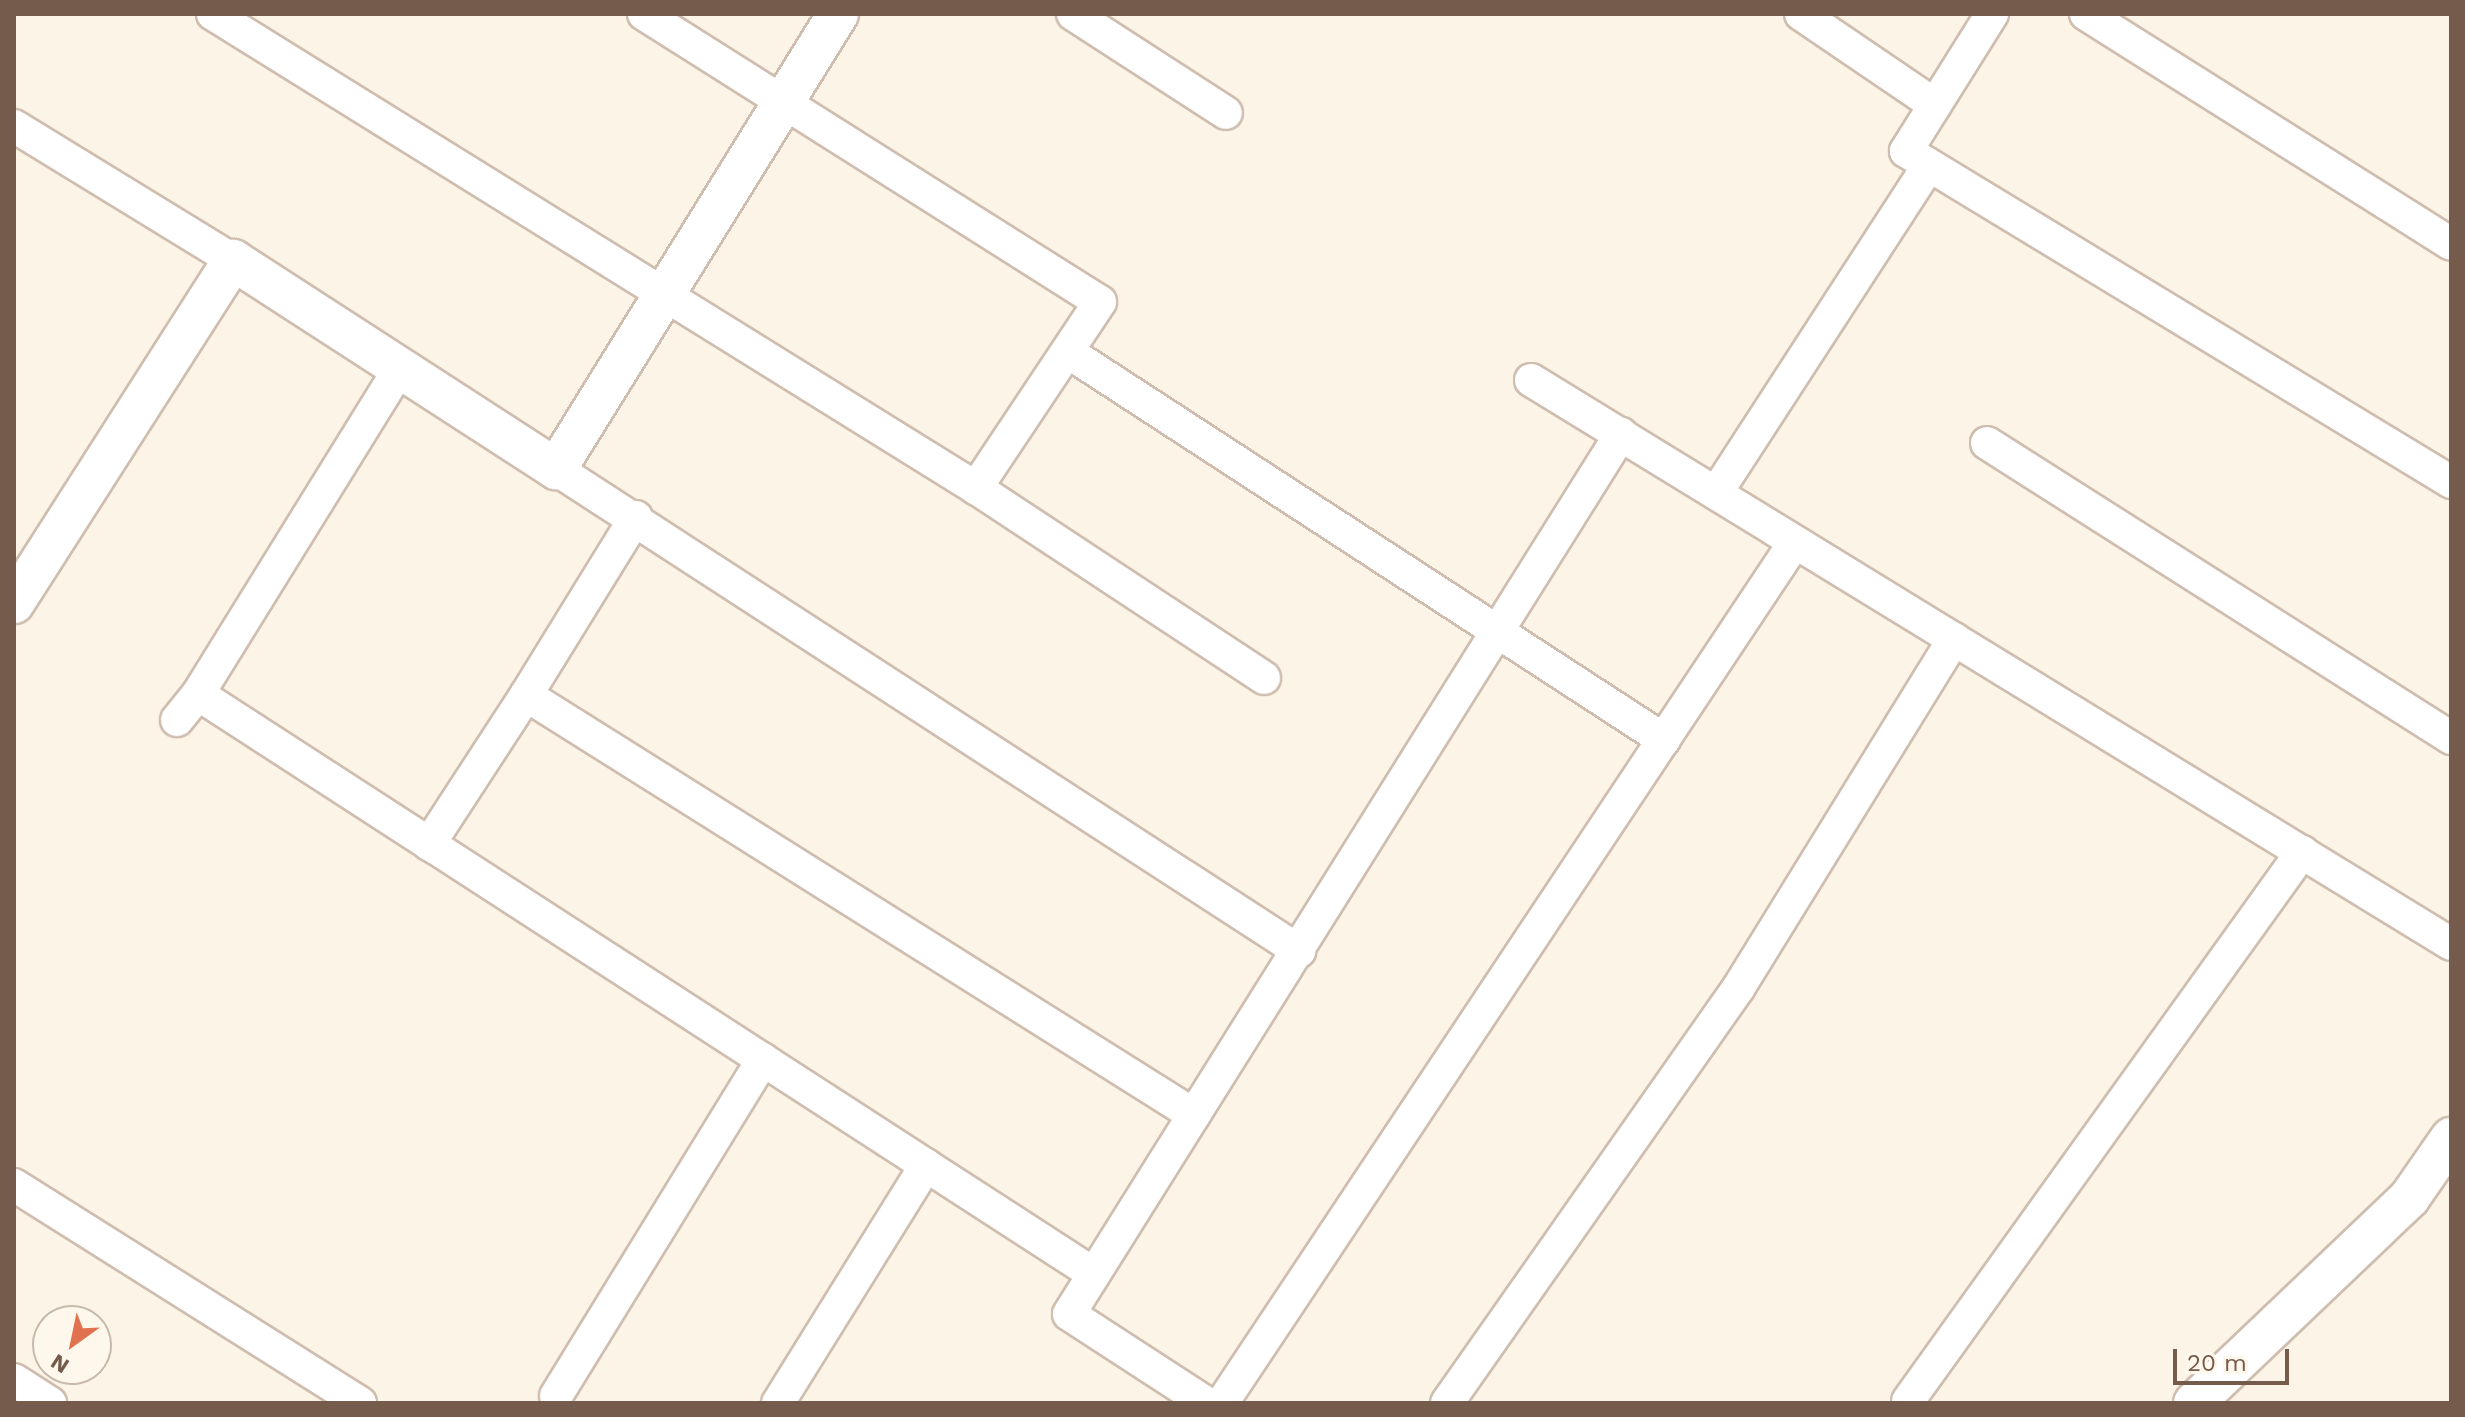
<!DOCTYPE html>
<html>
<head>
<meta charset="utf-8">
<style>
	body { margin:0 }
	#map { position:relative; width:2465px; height:1417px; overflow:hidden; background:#fcf4e6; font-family:"Work Sans",sans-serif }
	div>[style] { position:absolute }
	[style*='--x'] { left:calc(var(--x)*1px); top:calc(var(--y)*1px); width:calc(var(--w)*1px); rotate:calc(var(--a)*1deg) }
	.roads { filter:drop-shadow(2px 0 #cfbeb0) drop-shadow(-2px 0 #cfbeb0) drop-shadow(0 2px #cfbeb0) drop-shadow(0 -2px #cfbeb0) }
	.minor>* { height:32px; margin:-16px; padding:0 16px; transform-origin:16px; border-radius:16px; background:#fff }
	.tertiary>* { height:40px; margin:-20px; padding:0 20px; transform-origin:20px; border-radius:20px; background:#fff }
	span { translate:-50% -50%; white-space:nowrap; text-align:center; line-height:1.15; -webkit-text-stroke:7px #fef8ec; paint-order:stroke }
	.frame { position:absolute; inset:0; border:16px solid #745b4c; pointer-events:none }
	.north { position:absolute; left:32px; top:1305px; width:80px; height:80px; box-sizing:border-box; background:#fef8ec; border:2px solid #c7b9ac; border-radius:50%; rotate:213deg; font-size:22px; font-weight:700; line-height:32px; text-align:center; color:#745b4c }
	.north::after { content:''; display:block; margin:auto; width:28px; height:36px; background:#e1724f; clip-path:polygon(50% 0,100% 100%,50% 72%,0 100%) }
	.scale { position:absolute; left:2173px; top:1349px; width:116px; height:36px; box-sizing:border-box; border:4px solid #745b4c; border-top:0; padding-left:10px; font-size:24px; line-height:28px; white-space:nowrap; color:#745b4c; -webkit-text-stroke:6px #fef8ec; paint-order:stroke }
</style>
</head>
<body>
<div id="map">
	<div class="roads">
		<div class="minor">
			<i style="--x:213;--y:14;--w:898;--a:31.85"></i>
			<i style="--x:976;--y:488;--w:345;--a:33.4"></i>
			<i style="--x:644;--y:14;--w:539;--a:32.28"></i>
			<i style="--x:1100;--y:302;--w:224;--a:123.7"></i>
			<i style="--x:1073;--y:14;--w:182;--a:32.9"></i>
			<i style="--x:1801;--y:14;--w:162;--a:34.2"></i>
			<i style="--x:1992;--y:14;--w:162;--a:122.1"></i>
			<i style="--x:1906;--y:151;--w:638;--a:31.27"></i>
			<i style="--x:2086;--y:14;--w:431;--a:32.2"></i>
			<i style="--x:14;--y:126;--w:257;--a:31.5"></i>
			<i style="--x:1068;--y:352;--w:711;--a:33.06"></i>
			<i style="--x:1531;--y:380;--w:1079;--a:31.51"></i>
			<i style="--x:1987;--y:443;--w:550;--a:32.45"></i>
			<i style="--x:556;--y:469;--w:886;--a:32.97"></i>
			<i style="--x:1716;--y:493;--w:391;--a:-57"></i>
			<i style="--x:636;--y:517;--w:209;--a:121.7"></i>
			<i style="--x:526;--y:695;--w:789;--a:32.16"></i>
			<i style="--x:198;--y:694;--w:1067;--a:32.92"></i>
			<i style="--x:177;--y:720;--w:33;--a:-51"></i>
			<i style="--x:198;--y:694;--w:385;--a:-58.2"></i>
			<i style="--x:429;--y:844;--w:178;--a:-56.9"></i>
			<i style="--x:14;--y:1185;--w:409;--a:32.2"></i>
			<i style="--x:14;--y:1380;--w:43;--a:32.6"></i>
			<i style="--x:556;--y:1396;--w:395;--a:-58.4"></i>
			<i style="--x:1908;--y:1401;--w:676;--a:-54.33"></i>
			<i style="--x:778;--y:1403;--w:280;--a:-58.1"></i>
			<i style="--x:1206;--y:1403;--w:163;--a:-147"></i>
			<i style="--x:1069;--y:1314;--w:1039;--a:-57.9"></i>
			<i style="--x:1222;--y:1403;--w:1034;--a:-56.36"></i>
			<i style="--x:1447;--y:1403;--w:508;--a:-54.93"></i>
			<i style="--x:1739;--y:987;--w:409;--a:-58.3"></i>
		</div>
		<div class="tertiary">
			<i style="--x:14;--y:603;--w:407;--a:-57.4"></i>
			<i style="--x:233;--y:260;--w:385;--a:32.9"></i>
			<i style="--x:556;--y:469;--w:535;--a:-58.21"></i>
			<i style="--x:2194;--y:1403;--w:298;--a:-43.6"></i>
			<i style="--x:2410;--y:1197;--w:72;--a:-55.2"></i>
		</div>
	</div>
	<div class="frame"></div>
	<div class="north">N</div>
	<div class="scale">20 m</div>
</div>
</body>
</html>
